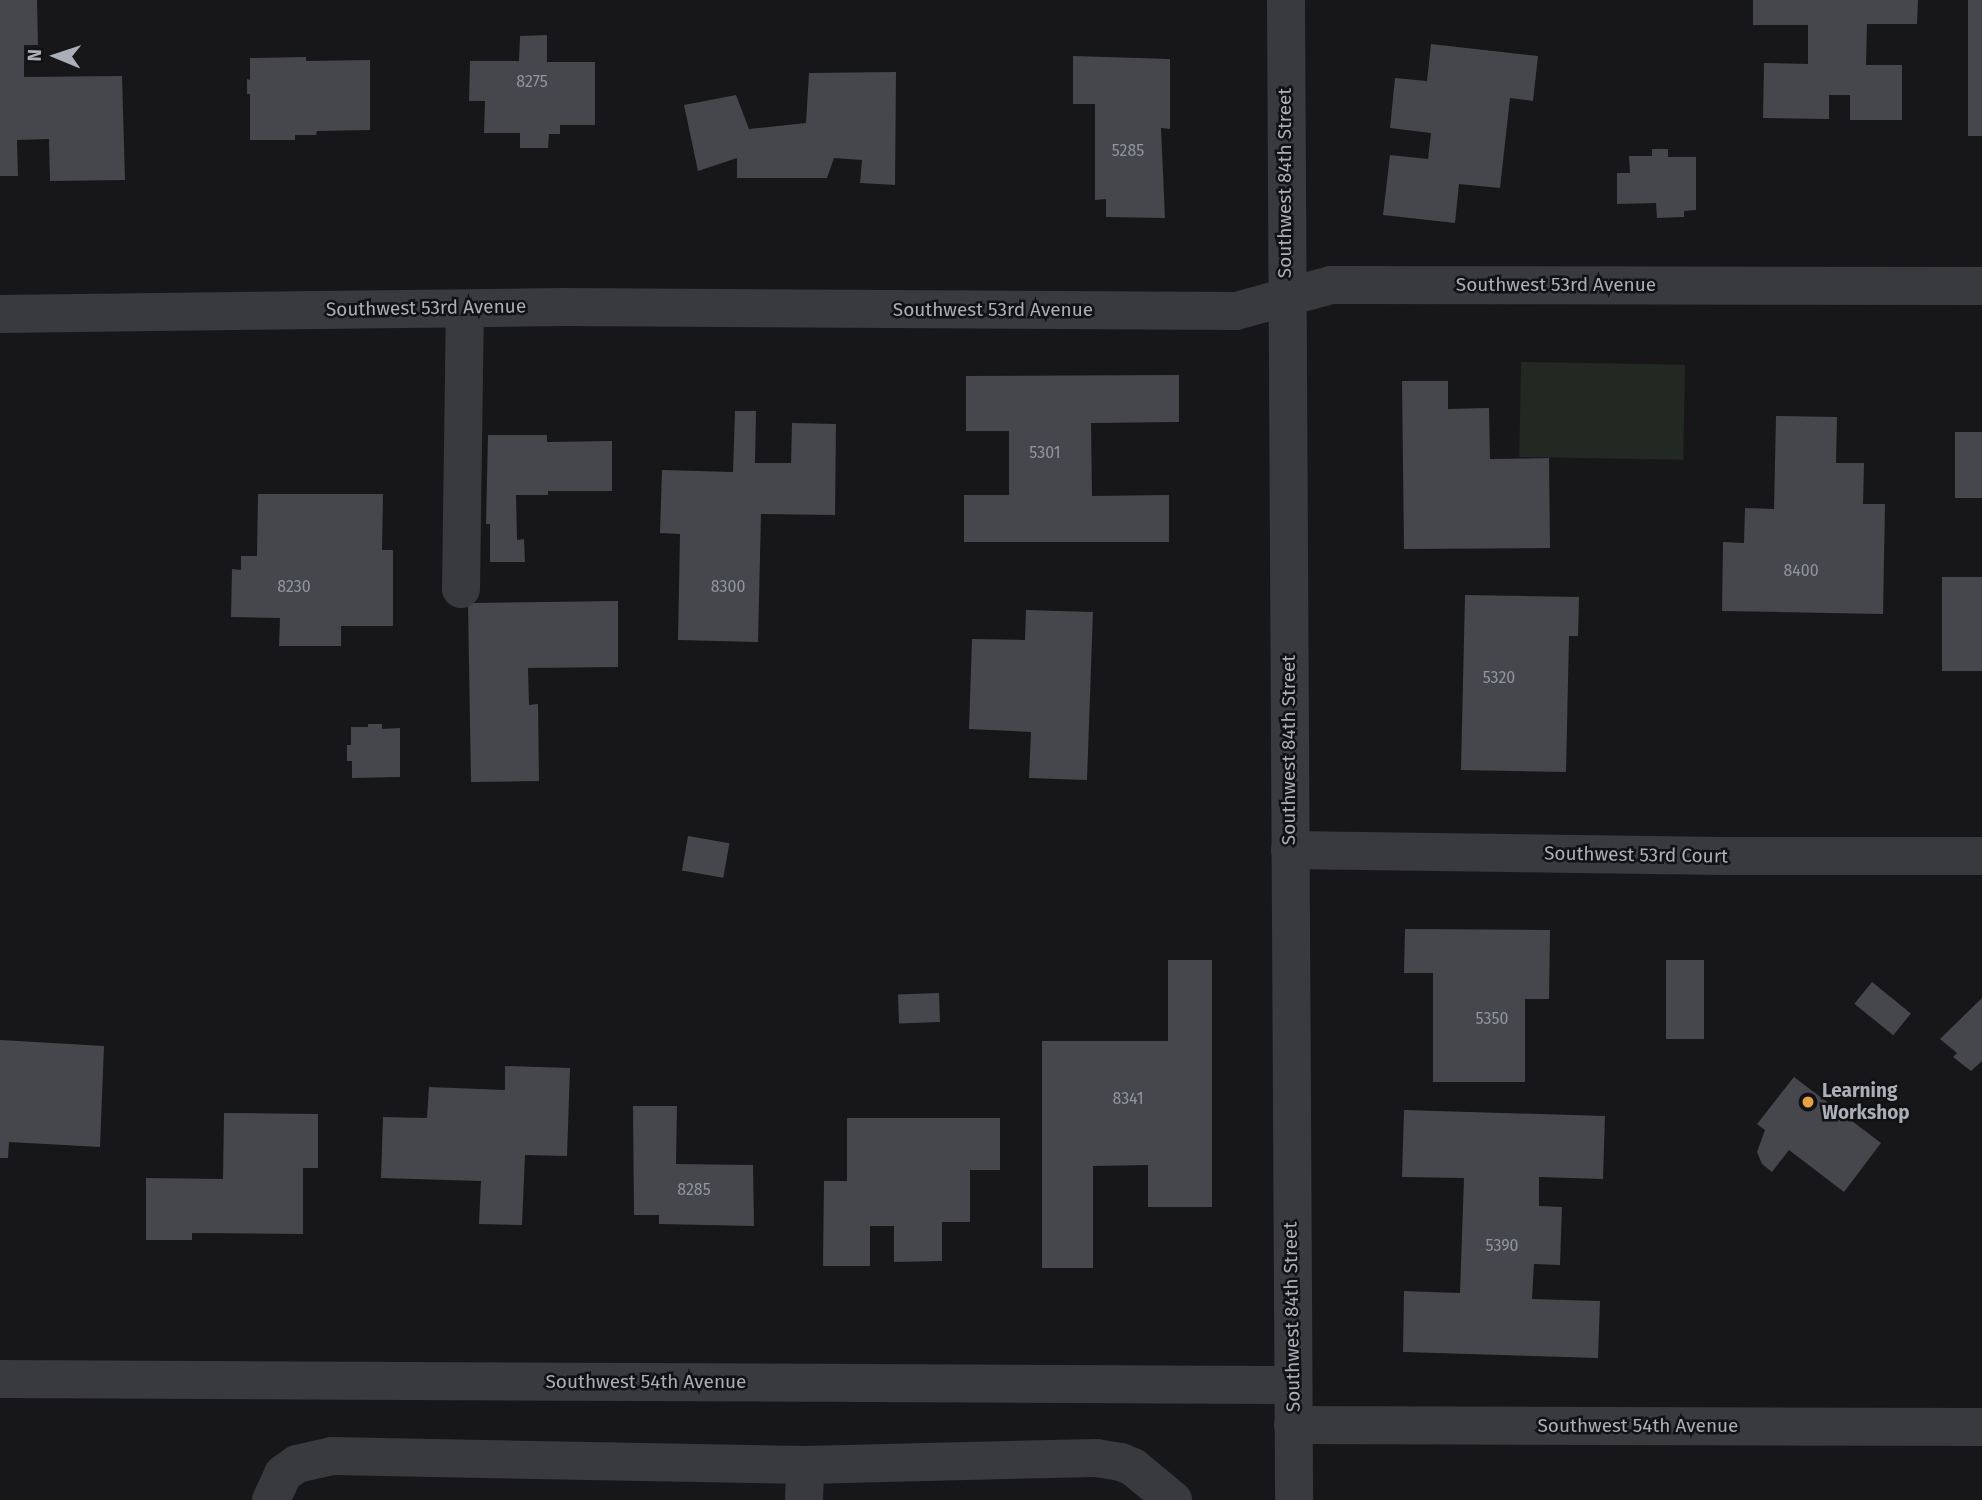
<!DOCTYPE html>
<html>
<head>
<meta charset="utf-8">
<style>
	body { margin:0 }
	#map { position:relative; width:1982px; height:1500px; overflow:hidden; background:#171719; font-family:"Fira Sans",sans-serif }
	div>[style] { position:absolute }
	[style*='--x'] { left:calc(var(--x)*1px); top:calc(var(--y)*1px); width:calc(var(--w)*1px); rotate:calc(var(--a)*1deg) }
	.green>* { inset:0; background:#212922; transform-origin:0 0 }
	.building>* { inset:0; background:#46474c; transform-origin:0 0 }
	.minor>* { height:38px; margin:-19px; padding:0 19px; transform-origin:19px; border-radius:19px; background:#383a3e }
	.dots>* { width:19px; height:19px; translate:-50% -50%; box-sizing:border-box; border:4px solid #121214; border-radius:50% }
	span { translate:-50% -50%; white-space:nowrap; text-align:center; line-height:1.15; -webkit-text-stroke:5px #121214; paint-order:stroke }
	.number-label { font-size:16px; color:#91959d }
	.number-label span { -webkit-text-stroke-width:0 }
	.street-label { font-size:19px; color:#aaafb8 }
	.poi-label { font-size:19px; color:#aaafb8; font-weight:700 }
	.left { translate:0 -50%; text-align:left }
	.north { position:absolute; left:21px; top:21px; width:70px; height:70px; -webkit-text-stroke:5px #121214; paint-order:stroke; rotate:272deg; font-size:19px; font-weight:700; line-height:28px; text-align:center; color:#aaafb8 }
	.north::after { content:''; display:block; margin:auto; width:24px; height:32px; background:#aaafb8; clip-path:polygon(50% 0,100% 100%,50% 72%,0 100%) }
</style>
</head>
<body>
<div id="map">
	<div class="green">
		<i style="left:1521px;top:362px;width:164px;height:95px;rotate:1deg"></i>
	</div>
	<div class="building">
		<i style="clip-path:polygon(0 0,37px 0,38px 45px,24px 45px,24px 77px,122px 76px,125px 180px,50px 181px,49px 139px,17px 140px,18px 176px,0 176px)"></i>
		<i style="clip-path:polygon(1753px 0,1918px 0,1917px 24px,1867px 24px,1866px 65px,1902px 65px,1902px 120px,1850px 120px,1850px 95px,1829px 95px,1829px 119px,1763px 118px,1764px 63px,1808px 64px,1808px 25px,1753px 25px)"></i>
		<i style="left:1968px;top:0;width:14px;height:136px"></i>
		<i style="clip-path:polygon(547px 35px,547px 62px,595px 62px,595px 125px,560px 125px,560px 134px,549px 134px,548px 148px,520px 148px,520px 133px,484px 133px,485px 101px,469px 101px,470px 61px,519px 61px,520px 36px)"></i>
		<i style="clip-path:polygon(1431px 44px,1538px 56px,1533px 101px,1510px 98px,1500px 188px,1459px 184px,1455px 223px,1383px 215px,1390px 155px,1428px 159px,1431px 133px,1390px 128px,1395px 78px,1427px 81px)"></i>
		<i style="clip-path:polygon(1073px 56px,1170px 59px,1170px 129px,1161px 128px,1165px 218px,1106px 217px,1106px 199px,1095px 200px,1095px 104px,1073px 104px)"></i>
		<i style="clip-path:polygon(306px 57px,306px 61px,370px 60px,370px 130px,317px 131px,316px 135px,295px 135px,295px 140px,250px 140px,250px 94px,247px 94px,247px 79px,250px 80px,250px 58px)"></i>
		<i style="clip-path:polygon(896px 72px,895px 185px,860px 183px,862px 160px,834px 158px,827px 178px,737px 178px,737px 158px,698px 171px,684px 105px,736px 95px,749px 129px,806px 123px,809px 73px)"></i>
		<i style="clip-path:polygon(1652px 149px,1668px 149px,1668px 157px,1696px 157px,1696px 210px,1684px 211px,1684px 217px,1657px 218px,1656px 203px,1617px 204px,1617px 173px,1630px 173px,1629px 156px,1652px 156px)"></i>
		<i style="clip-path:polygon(1179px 375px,1179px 422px,1091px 423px,1092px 496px,1169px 495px,1169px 542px,964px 542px,964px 495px,1009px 495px,1009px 431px,966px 431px,966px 376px)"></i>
		<i style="clip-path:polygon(1402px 381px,1448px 381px,1448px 409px,1489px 408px,1490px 459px,1549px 458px,1550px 548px,1404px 549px)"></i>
		<i style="clip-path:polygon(735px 411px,756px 411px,755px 463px,791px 463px,792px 423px,836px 424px,835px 515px,761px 514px,758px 642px,678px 640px,680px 534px,660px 533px,662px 470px,733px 472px)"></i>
		<i style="clip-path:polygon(1776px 416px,1837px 417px,1836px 463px,1864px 463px,1863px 504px,1885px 504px,1883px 614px,1722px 611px,1723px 542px,1744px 543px,1745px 508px,1774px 509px)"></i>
		<i style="left:1955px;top:432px;width:27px;height:66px"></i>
		<i style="clip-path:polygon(488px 435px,547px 435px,547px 442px,612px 441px,612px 491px,548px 491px,548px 495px,516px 495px,517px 540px,524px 539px,525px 562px,490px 562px,490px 524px,486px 524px)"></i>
		<i style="clip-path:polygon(258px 494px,383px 494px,382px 550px,393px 550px,393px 626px,341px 626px,341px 646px,279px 646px,280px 618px,231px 617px,232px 569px,241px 570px,241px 556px,257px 556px)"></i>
		<i style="left:1982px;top:577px;width:94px;height:40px;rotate:90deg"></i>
		<i style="clip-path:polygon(1465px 595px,1579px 597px,1578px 636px,1569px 636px,1566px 772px,1461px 770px)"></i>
		<i style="clip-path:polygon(618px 601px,618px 667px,528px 668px,529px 705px,538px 704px,539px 781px,471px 782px,468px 603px)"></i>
		<i style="clip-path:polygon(1026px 610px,1093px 612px,1087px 780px,1029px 778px,1031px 732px,969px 729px,972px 639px,1025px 640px)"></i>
		<i style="clip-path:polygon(368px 724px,382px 724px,382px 729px,400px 728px,400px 777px,352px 778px,352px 761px,347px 761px,347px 745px,351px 745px,351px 727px,368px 727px)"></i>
		<i style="left:688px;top:836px;width:42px;height:35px;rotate:10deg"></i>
		<i style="clip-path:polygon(1405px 929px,1550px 930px,1549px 999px,1525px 999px,1525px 1082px,1433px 1082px,1433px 973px,1404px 973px)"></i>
		<i style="clip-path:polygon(1168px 960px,1212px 960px,1212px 1207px,1148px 1207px,1148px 1165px,1093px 1166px,1093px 1268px,1042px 1268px,1042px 1041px,1168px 1041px)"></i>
		<i style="left:1666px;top:960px;width:38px;height:79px"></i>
		<i style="left:1872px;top:982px;width:50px;height:28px;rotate:39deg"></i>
		<i style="left:939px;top:993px;width:29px;height:41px;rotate:88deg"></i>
		<i style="clip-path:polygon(1982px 998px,1982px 1061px,1971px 1071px,1953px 1057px,1957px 1053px,1940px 1039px)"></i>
		<i style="clip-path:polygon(0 1040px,104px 1046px,100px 1147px,9px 1142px,8px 1158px,0 1158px)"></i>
		<i style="clip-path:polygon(505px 1066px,570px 1068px,567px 1156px,525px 1155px,522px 1225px,479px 1224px,481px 1181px,381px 1178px,383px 1117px,427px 1118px,429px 1087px,505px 1090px)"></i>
		<i style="clip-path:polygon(1794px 1077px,1881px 1143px,1844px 1192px,1789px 1150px,1772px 1172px,1762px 1164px,1757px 1152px,1765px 1130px,1757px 1124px)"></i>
		<i style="clip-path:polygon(633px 1106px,677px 1106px,676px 1164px,753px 1165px,754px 1226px,659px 1224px,659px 1215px,634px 1215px)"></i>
		<i style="clip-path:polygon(1404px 1110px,1605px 1116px,1603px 1179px,1539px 1177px,1539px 1206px,1562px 1207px,1560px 1265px,1534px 1264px,1532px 1299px,1600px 1301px,1598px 1358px,1403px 1352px,1404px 1291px,1460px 1293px,1464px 1178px,1402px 1177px)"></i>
		<i style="clip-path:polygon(224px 1113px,318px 1114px,318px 1168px,303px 1168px,303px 1234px,192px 1233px,192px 1240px,146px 1240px,146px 1178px,223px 1179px)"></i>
		<i style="clip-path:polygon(847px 1118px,1000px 1118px,1000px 1170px,970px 1170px,970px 1222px,942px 1222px,942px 1261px,894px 1262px,894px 1226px,870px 1226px,870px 1266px,823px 1266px,824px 1181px,847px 1181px)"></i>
	</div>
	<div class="minor">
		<i style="--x:1286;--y:0;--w:1500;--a:89.69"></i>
		<i style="--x:0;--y:314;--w:563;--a:-0.71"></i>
		<i style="--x:563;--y:307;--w:673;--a:0.34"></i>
		<i style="--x:1236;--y:311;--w:98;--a:-15.3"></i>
		<i style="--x:1331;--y:285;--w:651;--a:0.09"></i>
		<i style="--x:461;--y:589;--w:280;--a:-89.2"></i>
		<i style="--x:1290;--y:850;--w:432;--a:0.8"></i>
		<i style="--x:1722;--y:856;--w:260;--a:0"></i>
		<i style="--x:0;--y:1379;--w:1292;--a:0.27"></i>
		<i style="--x:1293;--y:1425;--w:689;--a:0.17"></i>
		<i style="--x:271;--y:1500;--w:29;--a:-65"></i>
		<i style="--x:283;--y:1474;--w:17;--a:-36"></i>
		<i style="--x:297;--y:1464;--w:36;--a:-13"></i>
		<i style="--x:332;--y:1456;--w:473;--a:1.1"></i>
		<i style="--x:805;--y:1465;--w:291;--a:-1.4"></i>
		<i style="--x:1096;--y:1458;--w:25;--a:9"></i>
		<i style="--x:1121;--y:1462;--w:13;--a:23"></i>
		<i style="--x:1133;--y:1467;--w:52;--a:39.5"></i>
		<i style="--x:804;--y:1500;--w:35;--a:-88"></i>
	</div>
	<div class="dots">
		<i style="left:1808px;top:1102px;background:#e5a143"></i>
	</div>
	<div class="number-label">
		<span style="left:532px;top:82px">8275</span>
		<span style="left:1128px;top:151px">5285</span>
		<span style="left:1045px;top:453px">5301</span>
		<span style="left:1801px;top:571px">8400</span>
		<span style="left:294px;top:587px">8230</span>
		<span style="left:728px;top:587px">8300</span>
		<span style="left:1499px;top:678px">5320</span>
		<span style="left:1492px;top:1019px">5350</span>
		<span style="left:1128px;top:1099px">8341</span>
		<span style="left:694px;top:1190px">8285</span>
		<span style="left:1502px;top:1246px">5390</span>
	</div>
	<div class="street-label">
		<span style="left:1285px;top:183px;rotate:-90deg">Southwest 84th Street</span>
		<span style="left:1556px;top:285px">Southwest 53rd Avenue</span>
		<span style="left:426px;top:308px;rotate:-1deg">Southwest 53rd Avenue</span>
		<span style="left:993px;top:310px">Southwest 53rd Avenue</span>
		<span style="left:1289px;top:750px;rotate:-90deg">Southwest 84th Street</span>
		<span style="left:1636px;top:855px;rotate:1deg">Southwest 53rd Court</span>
		<span style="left:1292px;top:1317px;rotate:-91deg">Southwest 84th Street</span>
		<span style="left:646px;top:1382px">Southwest 54th Avenue</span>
		<span style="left:1638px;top:1426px">Southwest 54th Avenue</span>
	</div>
	<div class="poi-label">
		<span class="left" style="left:1822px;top:1102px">Learning<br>Workshop</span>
	</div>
	<div class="north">N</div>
</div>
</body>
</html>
